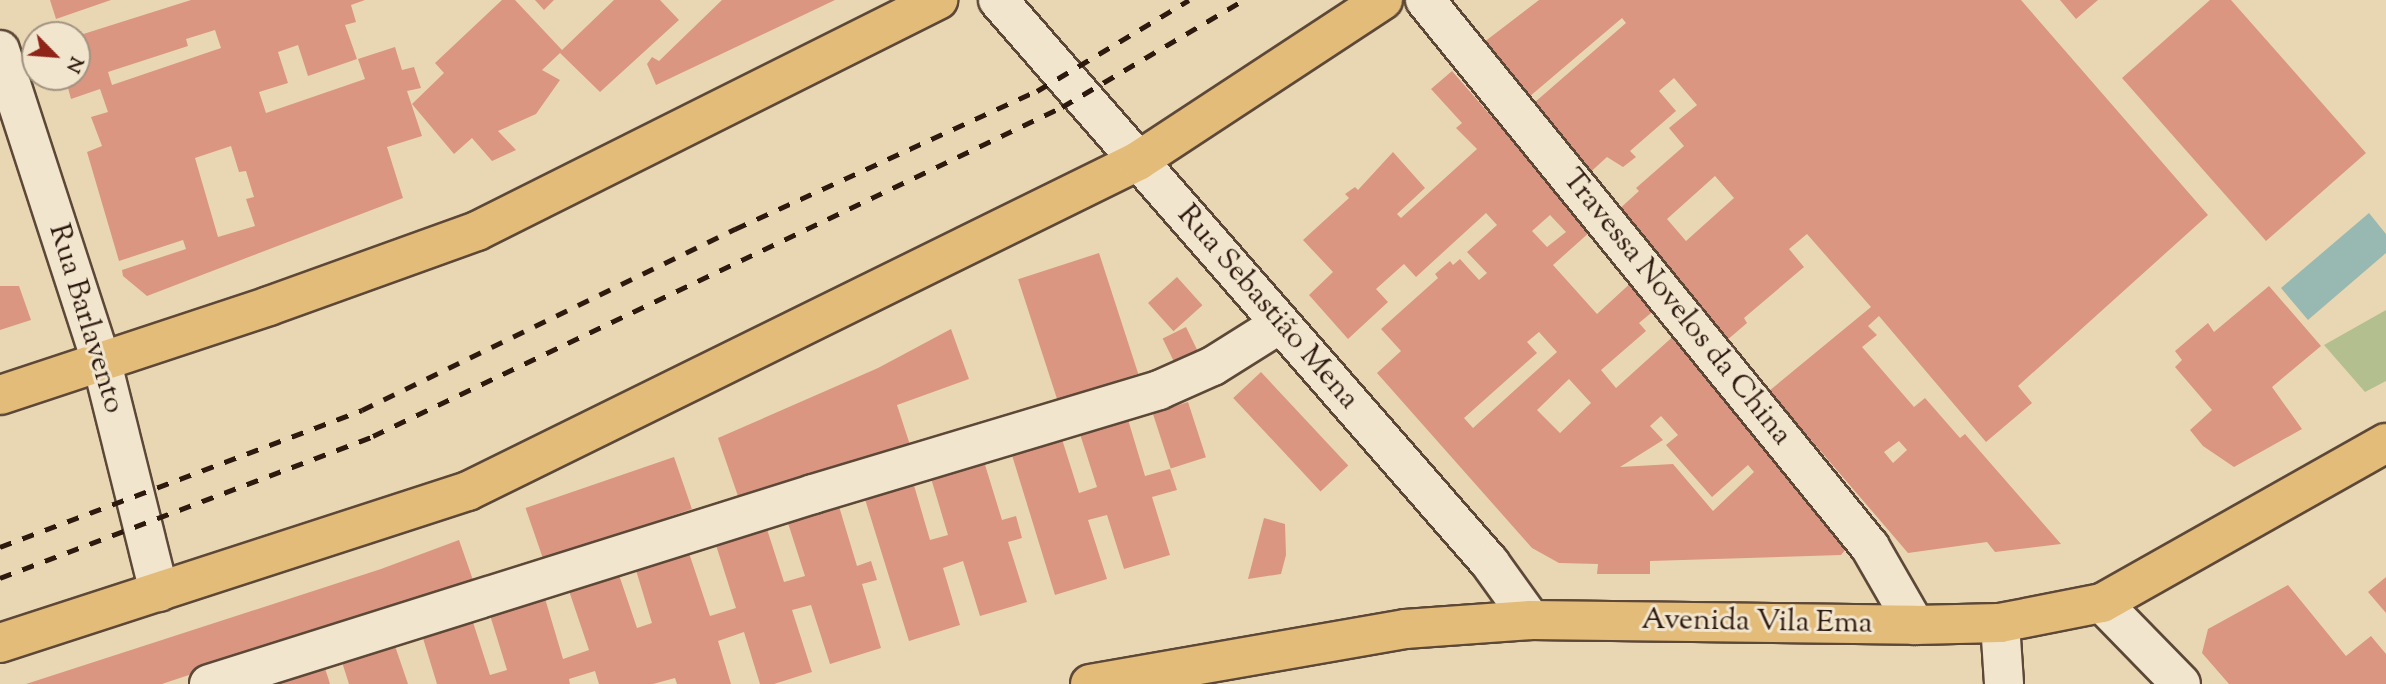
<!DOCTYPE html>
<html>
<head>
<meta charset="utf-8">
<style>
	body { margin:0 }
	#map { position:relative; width:2386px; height:684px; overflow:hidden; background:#e9d7b3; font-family:"Sorts Mill Goudy",serif }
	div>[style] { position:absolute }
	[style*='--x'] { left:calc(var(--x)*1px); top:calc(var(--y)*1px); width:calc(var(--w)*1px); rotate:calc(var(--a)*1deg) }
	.green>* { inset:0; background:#b3bf8f }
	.water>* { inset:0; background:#97b9b1 }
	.building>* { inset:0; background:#da9680; transform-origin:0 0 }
	.roads { filter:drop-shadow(2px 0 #5d4838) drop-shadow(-2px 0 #5d4838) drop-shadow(0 2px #5d4838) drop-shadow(0 -2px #5d4838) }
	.minor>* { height:38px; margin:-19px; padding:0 19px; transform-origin:19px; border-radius:19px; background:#f1e5ce }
	.major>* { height:38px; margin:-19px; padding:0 19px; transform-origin:19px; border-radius:19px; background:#e4bc7a }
	.rail>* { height:5px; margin-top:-2.5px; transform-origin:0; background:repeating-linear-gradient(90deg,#2e190f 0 12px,transparent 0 24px) }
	span { translate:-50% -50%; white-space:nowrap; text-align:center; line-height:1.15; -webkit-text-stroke:6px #f1e5ce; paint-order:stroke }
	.street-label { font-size:30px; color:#2e190f }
	.north { position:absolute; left:21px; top:21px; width:70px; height:70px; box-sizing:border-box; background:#f1e5ce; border:2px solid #a39382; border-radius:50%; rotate:115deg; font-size:19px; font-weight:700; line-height:28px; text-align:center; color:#2e190f }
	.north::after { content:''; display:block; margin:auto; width:24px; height:32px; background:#8f2418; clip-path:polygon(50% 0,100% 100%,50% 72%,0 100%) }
</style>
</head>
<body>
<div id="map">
	<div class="green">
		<i style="clip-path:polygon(2386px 310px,2386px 381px,2365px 392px,2324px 345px)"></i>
	</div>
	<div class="water">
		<i style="clip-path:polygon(2369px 213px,2386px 234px,2386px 253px,2308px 320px,2281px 288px)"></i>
	</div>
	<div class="building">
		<i style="clip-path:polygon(50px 0,111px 0,56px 19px)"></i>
		<i style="clip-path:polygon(evenodd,191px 0,365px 0,351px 5px,356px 22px,345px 25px,357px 59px,308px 76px,298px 45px,278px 52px,288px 83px,259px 92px,266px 113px,365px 79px,358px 59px,395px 47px,402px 70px,414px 67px,421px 88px,407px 91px,422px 136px,387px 147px,403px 198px,147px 296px,123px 276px,122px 270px,186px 249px,183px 240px,119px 261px,87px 152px,102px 146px,91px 117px,108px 112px,100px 89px,71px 99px,65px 77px,77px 77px,77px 36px,191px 0,215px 30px,221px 48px,112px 85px,108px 72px,188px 46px,186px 39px,215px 30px,191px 0,231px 146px,239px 172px,246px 171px,254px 197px,246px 199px,255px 226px,218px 237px,195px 158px,231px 146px)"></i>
		<i style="clip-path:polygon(502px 0,515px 0,562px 50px,614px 0,660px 0,679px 20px,600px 92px,560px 53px,542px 70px,560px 80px,536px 114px,498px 131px,516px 150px,492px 161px,472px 138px,454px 154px,412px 104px,444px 73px,435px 63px)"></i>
		<i style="clip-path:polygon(535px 0,554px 0,544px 10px)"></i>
		<i style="clip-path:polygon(722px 0,835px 0,656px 85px,647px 64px,652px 57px,659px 61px)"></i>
		<i style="clip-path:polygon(evenodd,1539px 0,2021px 0,2208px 215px,2018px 386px,2032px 403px,1986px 442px,1879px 316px,1868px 326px,1877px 335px,1862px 347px,1914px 407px,1925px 398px,1960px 438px,1965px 434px,2061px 544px,1995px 552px,1987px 542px,1908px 553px,1769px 391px,1871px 307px,1807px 234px,1789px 249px,1804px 267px,1744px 318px,1747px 323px,1726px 341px,1616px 212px,1639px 191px,1636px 188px,1684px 146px,1669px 128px,1697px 105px,1674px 78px,1659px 91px,1676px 111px,1630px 151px,1636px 157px,1623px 167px,1607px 157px,1585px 177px,1527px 109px,1626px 23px,1622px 18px,1522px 103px,1475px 49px,1539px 0,1715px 176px,1734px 198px,1686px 241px,1667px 219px,1715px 176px,1539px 0,1899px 441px,1907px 450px,1893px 463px,1884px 452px,1899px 441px)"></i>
		<i style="clip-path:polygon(2060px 0,2098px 0,2076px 19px)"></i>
		<i style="clip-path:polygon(2210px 0,2231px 0,2366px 153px,2266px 241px,2122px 78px)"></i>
		<i style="clip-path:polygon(evenodd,1452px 71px,1591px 231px,1553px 265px,1597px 314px,1634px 280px,1657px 308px,1639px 323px,1646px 331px,1601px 370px,1616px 388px,1678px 332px,1856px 537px,1841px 555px,1650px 561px,1650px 574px,1597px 574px,1598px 564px,1559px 563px,1532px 548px,1377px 373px,1401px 351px,1381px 329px,1438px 278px,1435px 274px,1450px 261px,1453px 265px,1460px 259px,1479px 280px,1487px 273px,1467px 252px,1497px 225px,1486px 213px,1416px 277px,1404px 264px,1376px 289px,1388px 302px,1348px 339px,1309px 295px,1333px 272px,1303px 240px,1349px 198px,1345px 194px,1355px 187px,1358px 190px,1393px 152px,1425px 188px,1397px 214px,1401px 218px,1477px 149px,1456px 128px,1462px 123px,1431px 89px,1452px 71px,1550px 215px,1566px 232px,1547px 247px,1532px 231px,1550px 215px,1452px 71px,1539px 332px,1557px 352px,1473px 428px,1464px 418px,1537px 353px,1527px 342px,1539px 332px,1452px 71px,1569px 379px,1591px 403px,1560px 433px,1537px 410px,1569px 379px,1452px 71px,1661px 416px,1678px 435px,1666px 445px,1712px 497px,1748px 465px,1754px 472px,1713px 511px,1673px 464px,1620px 467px,1663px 440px,1650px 426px,1661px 416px)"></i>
		<i style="left:1099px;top:253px;width:127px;height:85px;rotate:72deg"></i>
		<i style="left:1177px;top:277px;width:38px;height:39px;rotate:48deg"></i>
		<i style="clip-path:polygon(0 286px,19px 286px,31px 320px,0 330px)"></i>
		<i style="clip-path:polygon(2269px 286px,2321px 346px,2272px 387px,2302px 429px,2234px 467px,2203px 446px,2190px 430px,2212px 410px,2175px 367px,2182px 360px,2175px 351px,2208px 323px,2214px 332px)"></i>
		<i style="left:1186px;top:327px;width:28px;height:26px;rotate:64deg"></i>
		<i style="clip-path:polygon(951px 329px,969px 379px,897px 405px,911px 448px,740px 502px,718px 438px,878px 368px)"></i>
		<i style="left:1261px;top:372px;width:128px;height:38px;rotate:47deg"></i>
		<i style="left:1188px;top:402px;width:58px;height:37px;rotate:72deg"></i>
		<i style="clip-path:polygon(1126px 413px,1145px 476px,1170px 469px,1177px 490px,1152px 497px,1170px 555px,1124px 569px,1107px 515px,1088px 520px,1107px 579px,1055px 595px,1011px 452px,1061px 436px,1079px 493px,1097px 487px,1079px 431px)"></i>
		<i style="clip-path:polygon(982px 455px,1002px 520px,1016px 516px,1022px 538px,1008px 542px,1027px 602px,980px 616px,963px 561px,943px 568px,960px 625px,909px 641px,864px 496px,913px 482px,930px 540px,948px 535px,930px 475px)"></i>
		<i style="left:674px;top:457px;width:55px;height:157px;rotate:71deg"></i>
		<i style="clip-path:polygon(838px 503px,857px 566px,871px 561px,877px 580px,862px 584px,881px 648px,830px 664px,811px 605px,792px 610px,812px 672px,774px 684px,760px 684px,744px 632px,718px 641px,731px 684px,677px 684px,675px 678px,653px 684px,599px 684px,595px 671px,569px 679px,570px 684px,437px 684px,422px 635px,471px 616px,490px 675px,507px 670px,489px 612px,544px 595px,563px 659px,589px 650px,568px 588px,618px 572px,637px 628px,652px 623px,635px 567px,688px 550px,710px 616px,736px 608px,715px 542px,765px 523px,784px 582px,805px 576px,787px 520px)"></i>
		<i style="clip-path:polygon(1264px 518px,1285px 524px,1286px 555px,1281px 574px,1248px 579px)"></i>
		<i style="clip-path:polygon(459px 540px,473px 580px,162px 684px,26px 684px,381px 569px)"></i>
		<i style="clip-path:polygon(2386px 577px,2386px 613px,2368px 592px)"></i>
		<i style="clip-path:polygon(2288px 585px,2346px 656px,2371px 636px,2386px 654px,2386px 684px,2229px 684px,2202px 653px,2208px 629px)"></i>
		<i style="clip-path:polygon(394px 643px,408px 684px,349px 684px,341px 659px)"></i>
		<i style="clip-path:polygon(324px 665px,330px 684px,275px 684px,274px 682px)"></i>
	</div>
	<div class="roads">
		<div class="minor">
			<i style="--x:998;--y:0;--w:748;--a:48.85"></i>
			<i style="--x:1490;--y:563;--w:70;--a:54.3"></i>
			<i style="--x:1425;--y:0;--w:705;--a:50.87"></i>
			<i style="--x:1870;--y:547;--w:90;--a:60"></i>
			<i style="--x:0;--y:50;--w:329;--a:72"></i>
			<i style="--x:102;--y:363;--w:236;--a:76"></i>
			<i style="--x:2102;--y:603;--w:113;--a:45.7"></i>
			<i style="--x:2000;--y:623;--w:61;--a:86.2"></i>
			<i style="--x:209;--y:684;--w:633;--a:-17.46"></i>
			<i style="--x:813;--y:494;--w:361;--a:-16.7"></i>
			<i style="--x:1159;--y:390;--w:59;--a:-24"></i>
			<i style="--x:1213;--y:366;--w:79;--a:-32.1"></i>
		</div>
		<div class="major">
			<i style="--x:0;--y:395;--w:283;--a:-18.3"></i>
			<i style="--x:269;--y:306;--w:221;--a:-19.8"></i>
			<i style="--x:477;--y:231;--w:516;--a:-26.61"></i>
			<i style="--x:0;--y:643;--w:492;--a:-18"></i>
			<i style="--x:468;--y:491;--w:747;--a:-26.22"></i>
			<i style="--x:1138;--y:161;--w:293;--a:-33.3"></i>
			<i style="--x:1090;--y:684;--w:320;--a:-9.9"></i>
			<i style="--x:1405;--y:629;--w:126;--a:-4.1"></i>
			<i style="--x:1531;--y:620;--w:384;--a:0.7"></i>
			<i style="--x:1915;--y:625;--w:85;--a:-1.3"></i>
			<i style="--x:2000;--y:623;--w:104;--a:-11.1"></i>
			<i style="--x:2102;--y:603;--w:326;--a:-29.4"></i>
		</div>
	</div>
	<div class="rail">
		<i style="--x:0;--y:547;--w:387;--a:-20.7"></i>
		<i style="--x:362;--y:410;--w:415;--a:-25.9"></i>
		<i style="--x:735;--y:229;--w:332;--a:-24.6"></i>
		<i style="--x:1037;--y:91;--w:177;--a:-30.9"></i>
		<i style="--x:0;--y:578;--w:399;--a:-20.8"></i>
		<i style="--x:373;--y:436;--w:764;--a:-25.52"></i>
		<i style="--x:1062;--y:107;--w:211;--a:-30.5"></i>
	</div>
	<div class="street-label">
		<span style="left:1267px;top:308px;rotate:49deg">Rua Sebastião Mena</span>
		<span style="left:1676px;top:308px;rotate:51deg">Travessa Novelos da China</span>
		<span style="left:85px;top:319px;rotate:73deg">Rua Barlavento</span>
		<span style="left:1757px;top:623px;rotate:1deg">Avenida Vila Ema</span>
	</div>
	<div class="north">N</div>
</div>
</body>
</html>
